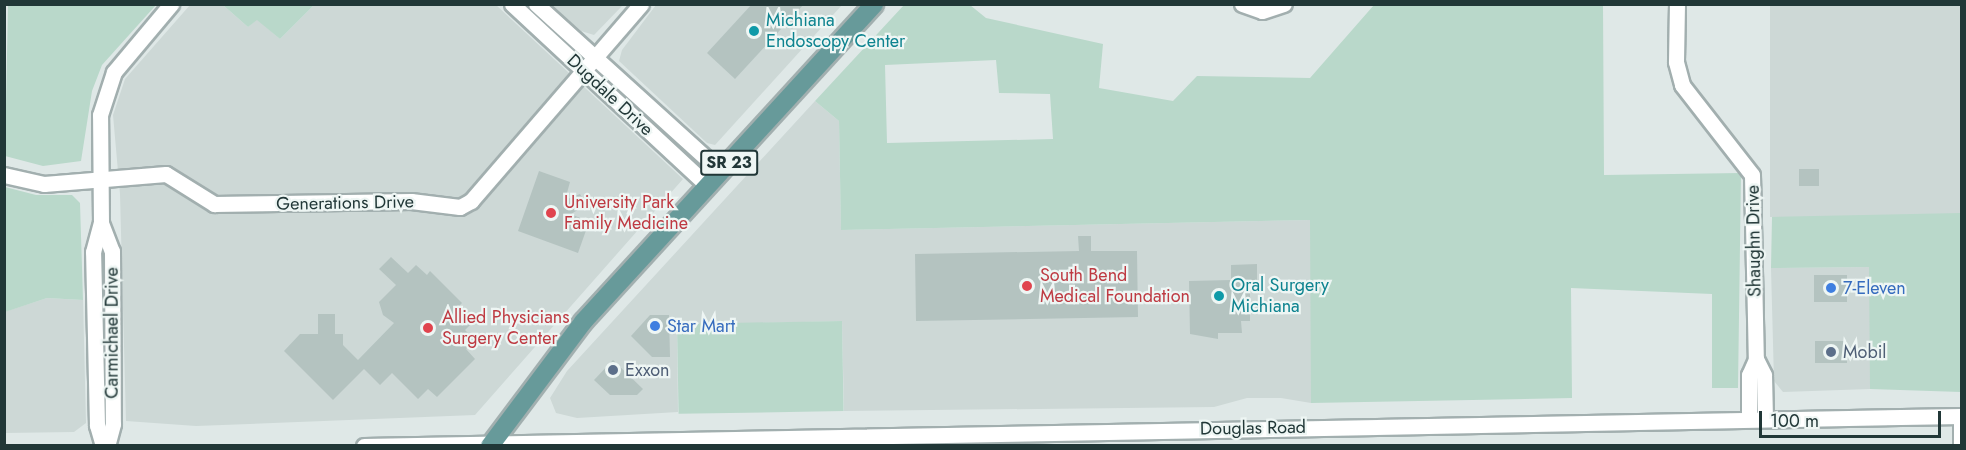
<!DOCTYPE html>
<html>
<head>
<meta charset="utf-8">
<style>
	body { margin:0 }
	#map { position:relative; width:1966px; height:450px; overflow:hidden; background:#dfe8e7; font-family:Jost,sans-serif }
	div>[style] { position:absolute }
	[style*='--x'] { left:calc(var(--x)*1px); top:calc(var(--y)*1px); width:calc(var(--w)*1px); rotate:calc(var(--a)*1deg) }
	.built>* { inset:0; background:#cdd8d6; transform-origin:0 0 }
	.green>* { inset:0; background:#b9d8ca; transform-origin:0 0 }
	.building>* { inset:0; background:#b4c3c0; transform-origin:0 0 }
	.roads { filter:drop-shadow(2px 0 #a2afaf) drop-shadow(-2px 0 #a2afaf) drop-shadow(0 2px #a2afaf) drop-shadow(0 -2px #a2afaf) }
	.minor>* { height:15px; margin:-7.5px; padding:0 7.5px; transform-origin:7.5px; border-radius:7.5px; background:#fff }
	.major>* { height:18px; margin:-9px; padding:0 9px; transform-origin:9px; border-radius:9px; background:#679a9a }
	.dots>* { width:16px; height:16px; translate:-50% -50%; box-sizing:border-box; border:3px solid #eef6f4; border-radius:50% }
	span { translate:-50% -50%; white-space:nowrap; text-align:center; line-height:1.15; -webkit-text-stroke:4.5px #eef6f4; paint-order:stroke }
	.shield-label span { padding:2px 4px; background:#eef6f4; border:2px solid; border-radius:4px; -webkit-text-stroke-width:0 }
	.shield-label { font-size:16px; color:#213737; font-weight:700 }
	.culture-label { font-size:18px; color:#0d838f }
	.left { translate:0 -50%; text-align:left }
	.street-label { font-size:18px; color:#213737 }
	.health-label { font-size:18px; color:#be3a42 }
	.shop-label { font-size:18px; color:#366cbe }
	.service-label { font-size:18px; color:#4e5e75 }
	.frame { position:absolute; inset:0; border:6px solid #213737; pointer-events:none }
	.scale { position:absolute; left:1759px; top:411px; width:182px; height:27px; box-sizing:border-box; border:3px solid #213737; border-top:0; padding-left:8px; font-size:18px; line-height:21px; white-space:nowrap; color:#213737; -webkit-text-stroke:4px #eef6f4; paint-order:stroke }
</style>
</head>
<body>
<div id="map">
	<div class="built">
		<i style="clip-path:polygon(190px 5px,223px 5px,248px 27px,257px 19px,280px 39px,314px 5px,496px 5px,683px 179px,475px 415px,196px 426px,126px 421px,120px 194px,113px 115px,125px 79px)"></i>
		<i style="clip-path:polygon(552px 5px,623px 5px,594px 35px,581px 31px)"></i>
		<i style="clip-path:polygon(656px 5px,842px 5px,715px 145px,707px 143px,619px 61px,622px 50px)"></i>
		<i style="left:1770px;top:5px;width:191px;height:212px"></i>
		<i style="clip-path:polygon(815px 101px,839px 121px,841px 230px,1311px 220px,1311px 403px,1281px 398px,1247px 398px,1214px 407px,844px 411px,842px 321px,677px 325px,678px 412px,577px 418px,556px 413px,550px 398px,567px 371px)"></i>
		<i style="clip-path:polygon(1870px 267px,1870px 389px,1783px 392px,1774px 381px,1771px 268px)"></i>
		<i style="clip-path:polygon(47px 298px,83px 300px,86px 423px,74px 432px,5px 433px,4px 312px)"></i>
	</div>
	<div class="green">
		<i style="clip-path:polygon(8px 4px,156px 5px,102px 65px,92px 91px,81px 161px,43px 166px,5px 156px)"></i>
		<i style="clip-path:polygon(223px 5px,314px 5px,280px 39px,257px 20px,248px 27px)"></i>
		<i style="clip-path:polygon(evenodd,904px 5px,970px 5px,986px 18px,1103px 44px,1099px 88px,1173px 101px,1197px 76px,1310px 78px,1374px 5px,1603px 5px,1604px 175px,1741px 173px,1738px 388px,1712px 388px,1712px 294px,1571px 288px,1572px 398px,1311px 403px,1310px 220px,841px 230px,839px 121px,815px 101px,904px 5px,996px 60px,999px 93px,1050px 94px,1053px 139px,887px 143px,885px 65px,996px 60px)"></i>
		<i style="clip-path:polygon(5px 187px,36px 195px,72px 195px,80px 203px,83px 300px,47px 298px,5px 312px)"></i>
		<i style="clip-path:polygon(1961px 213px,1961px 392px,1870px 389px,1869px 267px,1771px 268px,1772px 217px)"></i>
		<i style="left:842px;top:321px;width:90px;height:165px;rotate:89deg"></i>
	</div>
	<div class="building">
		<i style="clip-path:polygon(752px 4px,804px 4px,735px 79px,707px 53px)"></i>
		<i style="left:1819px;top:169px;width:17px;height:20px;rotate:90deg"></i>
		<i style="clip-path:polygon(539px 171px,570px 182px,565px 200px,580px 194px,586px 205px,571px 214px,589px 222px,578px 253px,518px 231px)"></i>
		<i style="clip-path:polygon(1078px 236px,1091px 236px,1091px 251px,1137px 251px,1138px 317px,916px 321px,915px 254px,1079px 251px)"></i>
		<i style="clip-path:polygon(391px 257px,408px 273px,416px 265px,427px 275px,430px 271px,462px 303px,455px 310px,470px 325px,465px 330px,475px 340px,466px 349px,475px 359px,437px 397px,428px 389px,418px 399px,392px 373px,380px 385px,364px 369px,333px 400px,284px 351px,300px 334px,318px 334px,318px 314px,335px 314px,335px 334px,343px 334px,343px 345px,358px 360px,394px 323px,383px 315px,379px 302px,396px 285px,379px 269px)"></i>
		<i style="clip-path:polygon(1257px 264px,1257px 282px,1250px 282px,1250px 321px,1241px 321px,1242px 333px,1218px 333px,1218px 339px,1190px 334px,1189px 281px,1231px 280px,1231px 265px)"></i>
		<i style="left:1814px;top:275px;width:33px;height:27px"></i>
		<i style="clip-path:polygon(650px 315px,669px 315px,670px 357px,652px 357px,631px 336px)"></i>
		<i style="left:1815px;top:341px;width:32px;height:22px"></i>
		<i style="clip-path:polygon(613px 360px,643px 389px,637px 395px,610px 395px,594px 380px)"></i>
	</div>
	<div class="roads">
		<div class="minor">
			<i style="--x:512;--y:4;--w:267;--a:42.9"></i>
			<i style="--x:536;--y:4;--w:250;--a:42.2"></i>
			<i style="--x:1242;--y:4;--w:21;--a:19"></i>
			<i style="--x:1262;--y:11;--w:23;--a:-18"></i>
			<i style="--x:1677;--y:4;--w:58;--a:91"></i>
			<i style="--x:1676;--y:62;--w:24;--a:75"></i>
			<i style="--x:1682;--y:85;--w:114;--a:52.1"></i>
			<i style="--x:1752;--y:175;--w:184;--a:88.8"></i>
			<i style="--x:4;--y:175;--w:41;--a:12.7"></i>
			<i style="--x:44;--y:184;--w:122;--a:-4.7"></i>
			<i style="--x:166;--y:174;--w:57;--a:32"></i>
			<i style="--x:214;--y:204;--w:197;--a:-0.9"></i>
			<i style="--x:411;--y:201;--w:49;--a:7"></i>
			<i style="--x:460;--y:207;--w:13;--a:-29"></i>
			<i style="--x:471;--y:201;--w:260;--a:-49.2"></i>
			<i style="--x:101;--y:223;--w:30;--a:69"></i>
			<i style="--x:112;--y:251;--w:173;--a:89.7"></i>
			<i style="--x:113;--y:424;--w:23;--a:105"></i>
			<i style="--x:1749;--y:418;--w:43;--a:-90"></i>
			<i style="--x:1749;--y:375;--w:17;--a:-66"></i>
			<i style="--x:1756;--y:359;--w:18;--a:63"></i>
			<i style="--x:1764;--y:375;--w:43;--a:88.7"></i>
			<i style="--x:103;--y:446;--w:22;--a:-106"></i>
			<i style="--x:97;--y:425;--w:173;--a:-91.3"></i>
			<i style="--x:93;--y:252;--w:30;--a:-75"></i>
			<i style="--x:101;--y:223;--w:108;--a:-90.5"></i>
			<i style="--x:100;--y:115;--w:45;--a:-72"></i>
			<i style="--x:114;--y:72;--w:89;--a:-50"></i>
			<i style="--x:364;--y:446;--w:1598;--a:-1.08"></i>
			<i style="--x:1961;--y:446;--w:30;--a:-90"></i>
		</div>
		<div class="major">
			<i style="--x:490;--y:446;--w:155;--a:-53.1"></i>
			<i style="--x:583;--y:322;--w:431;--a:-47.5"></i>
		</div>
	</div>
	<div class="dots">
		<i style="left:754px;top:31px;background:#0f9aa8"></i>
		<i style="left:551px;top:213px;background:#e0444e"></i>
		<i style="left:1027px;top:286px;background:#e0444e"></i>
		<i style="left:1831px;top:288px;background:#3f7fe0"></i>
		<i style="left:1219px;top:296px;background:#0f9aa8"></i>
		<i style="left:655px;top:326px;background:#3f7fe0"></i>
		<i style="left:428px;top:328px;background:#e0444e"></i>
		<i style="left:1831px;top:352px;background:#5c6f8a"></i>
		<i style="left:613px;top:370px;background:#5c6f8a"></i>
	</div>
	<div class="shield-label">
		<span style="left:729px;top:163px">SR 23</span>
	</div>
	<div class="culture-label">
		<span class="left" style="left:766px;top:31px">Michiana<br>Endoscopy Center</span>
		<span class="left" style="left:1231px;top:296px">Oral Surgery<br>Michiana</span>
	</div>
	<div class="street-label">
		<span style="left:610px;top:95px;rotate:43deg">Dugdale Drive</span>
		<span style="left:345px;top:203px;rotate:-1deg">Generations Drive</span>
		<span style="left:1754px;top:241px;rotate:-91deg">Shaughn Drive</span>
		<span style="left:112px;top:333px;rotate:-90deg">Carmichael Drive</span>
		<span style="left:1253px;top:428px;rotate:-1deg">Douglas Road</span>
	</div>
	<div class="health-label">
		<span class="left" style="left:564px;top:213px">University Park<br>Family Medicine</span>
		<span class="left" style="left:1040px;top:286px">South Bend<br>Medical Foundation</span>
		<span class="left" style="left:442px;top:328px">Allied Physicians<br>Surgery Center</span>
	</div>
	<div class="shop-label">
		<span class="left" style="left:1843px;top:288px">7-Eleven</span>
		<span class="left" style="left:667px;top:326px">Star Mart</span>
	</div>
	<div class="service-label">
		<span class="left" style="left:1843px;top:352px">Mobil</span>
		<span class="left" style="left:625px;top:370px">Exxon</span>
	</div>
	<div class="frame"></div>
	<div class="scale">100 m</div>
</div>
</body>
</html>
